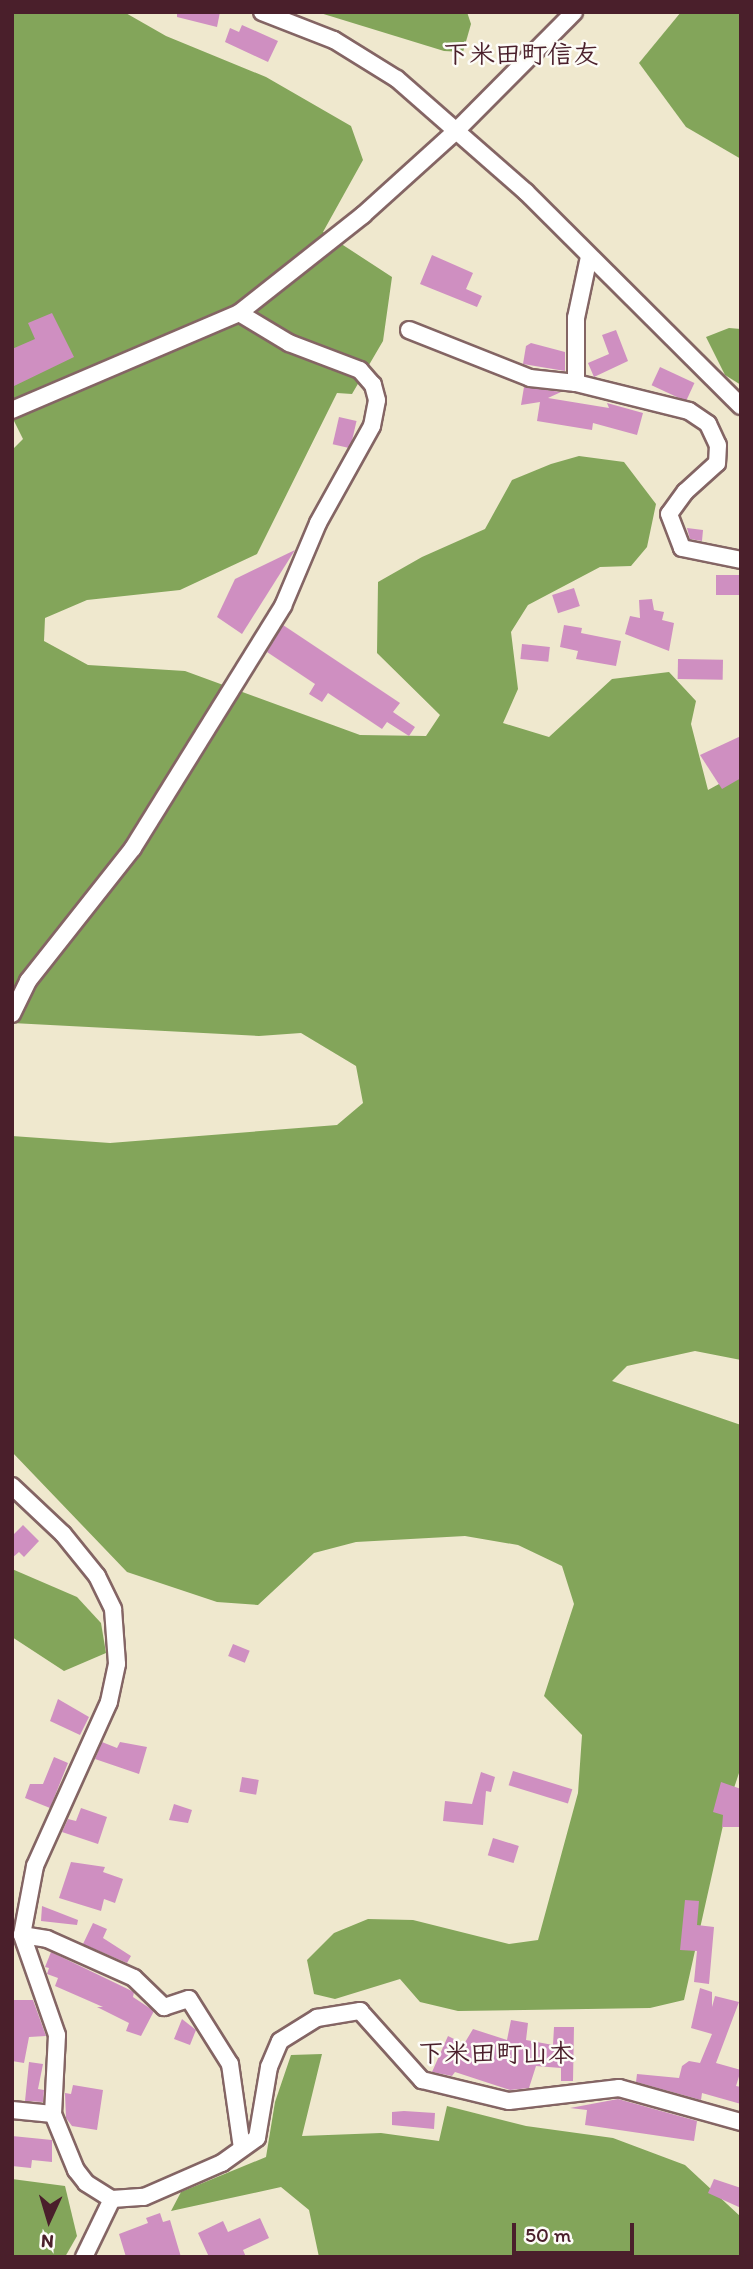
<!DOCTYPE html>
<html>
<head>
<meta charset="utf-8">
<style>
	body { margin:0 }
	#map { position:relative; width:753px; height:2269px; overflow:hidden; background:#efe8ce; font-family:Itim,"Klee One",sans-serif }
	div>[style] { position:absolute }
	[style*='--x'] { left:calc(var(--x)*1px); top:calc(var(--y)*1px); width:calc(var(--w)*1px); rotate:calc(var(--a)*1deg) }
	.forest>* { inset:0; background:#83a55a }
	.building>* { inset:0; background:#cf8fc1; transform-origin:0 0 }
	.roads { filter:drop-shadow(2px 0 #846564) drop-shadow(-2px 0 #846564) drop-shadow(0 2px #846564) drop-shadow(0 -2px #846564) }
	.minor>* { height:16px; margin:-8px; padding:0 8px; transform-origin:8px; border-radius:8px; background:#fff }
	span { translate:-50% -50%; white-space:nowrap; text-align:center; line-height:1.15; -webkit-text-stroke:5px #fdfcf7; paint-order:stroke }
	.quarter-label { font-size:26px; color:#4a1f2b; font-weight:700 }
	.frame { position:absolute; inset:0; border:14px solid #4a1f2b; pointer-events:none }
	.north { position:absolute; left:14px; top:2185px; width:70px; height:70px; -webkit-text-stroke:5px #fdfcf7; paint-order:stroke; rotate:184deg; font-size:19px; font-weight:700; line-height:28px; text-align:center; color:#4a1f2b }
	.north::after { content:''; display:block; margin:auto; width:24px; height:32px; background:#4a1f2b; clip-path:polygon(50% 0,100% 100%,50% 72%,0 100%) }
	.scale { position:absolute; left:512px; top:2223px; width:122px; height:32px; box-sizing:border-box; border:4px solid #4a1f2b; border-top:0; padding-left:9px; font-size:21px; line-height:24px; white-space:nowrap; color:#4a1f2b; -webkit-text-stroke:5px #fdfcf7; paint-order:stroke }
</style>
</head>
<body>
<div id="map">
	<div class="forest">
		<i style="clip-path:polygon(12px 12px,124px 12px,166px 36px,266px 77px,351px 126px,363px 160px,323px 232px,392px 277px,383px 341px,352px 394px,337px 393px,257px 554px,180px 590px,87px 600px,45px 618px,44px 641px,88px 665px,185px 671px,360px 735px,426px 736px,440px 715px,377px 653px,378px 582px,422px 557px,485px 529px,512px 480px,551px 464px,579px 456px,624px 462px,656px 504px,647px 547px,631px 566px,600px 567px,528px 605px,511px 632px,518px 689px,503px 723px,549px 737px,612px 679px,669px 672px,696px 701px,691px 724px,708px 790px,741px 772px,741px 1360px,695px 1351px,627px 1366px,612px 1381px,741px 1425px,741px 1767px,726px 1812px,684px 2000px,650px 2008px,458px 2011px,420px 2002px,400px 1979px,335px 1999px,314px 1994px,307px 1960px,334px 1933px,368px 1919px,413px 1920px,509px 1944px,538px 1940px,578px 1793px,582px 1735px,544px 1696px,574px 1604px,562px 1566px,518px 1545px,465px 1536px,356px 1542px,314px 1553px,258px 1605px,217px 1602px,127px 1572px,12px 1452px,12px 1136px,110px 1143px,337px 1125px,363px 1103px,356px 1066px,301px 1033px,259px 1036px,12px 1023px,12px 450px,23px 439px,12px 417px)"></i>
		<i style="clip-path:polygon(317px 12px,467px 12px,471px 24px,463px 52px,444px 51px)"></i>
		<i style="clip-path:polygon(681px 12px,741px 12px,741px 159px,686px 127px,639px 63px)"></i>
		<i style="clip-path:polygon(729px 328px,741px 329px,741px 385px,725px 375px,706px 337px)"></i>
		<i style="clip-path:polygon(12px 1569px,77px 1597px,101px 1623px,106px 1653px,64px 1671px,12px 1637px)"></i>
		<i style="clip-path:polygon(322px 2054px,302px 2136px,381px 2133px,439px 2141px,447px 2106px,526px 2126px,613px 2138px,685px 2165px,741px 2217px,741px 2257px,319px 2257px,309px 2210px,281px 2187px,171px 2211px,181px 2192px,266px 2157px,275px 2102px,291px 2055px)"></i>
		<i style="clip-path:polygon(12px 2179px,65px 2186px,77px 2236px,65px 2257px,12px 2257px)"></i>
	</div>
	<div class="building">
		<i style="clip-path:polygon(177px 12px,220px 12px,217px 27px,177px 17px)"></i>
		<i style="clip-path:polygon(242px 25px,278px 41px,268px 62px,225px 42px,230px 28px,239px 32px)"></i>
		<i style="clip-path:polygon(432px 255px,473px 273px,466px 289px,482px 296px,477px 307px,420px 284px)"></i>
		<i style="clip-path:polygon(52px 313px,74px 357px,12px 387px,12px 349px,35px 339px,28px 323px)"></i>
		<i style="clip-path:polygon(616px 330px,628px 361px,594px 377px,588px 363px,609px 354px,602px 335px)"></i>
		<i style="clip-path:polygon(531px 343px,565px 352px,565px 371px,523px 364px,526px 346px)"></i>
		<i style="left:660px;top:367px;width:38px;height:20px;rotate:25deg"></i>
		<i style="clip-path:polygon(524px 387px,561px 392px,548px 398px,609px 408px,607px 403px,643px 413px,637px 435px,593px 423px,592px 430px,537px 421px,540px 402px,521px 405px)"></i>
		<i style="left:339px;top:417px;width:18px;height:28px;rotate:13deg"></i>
		<i style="clip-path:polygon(687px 528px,703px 530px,702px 541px,690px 539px)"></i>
		<i style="clip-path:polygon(295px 550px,242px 634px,217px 617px,235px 579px)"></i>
		<i style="left:716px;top:575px;width:25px;height:20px"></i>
		<i style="left:574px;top:588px;width:19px;height:23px;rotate:72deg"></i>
		<i style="clip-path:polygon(652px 599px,654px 610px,664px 612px,662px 620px,674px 623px,669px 651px,625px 634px,630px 616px,640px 618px,639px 600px)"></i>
		<i style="clip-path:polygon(283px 625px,400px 703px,393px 712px,415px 727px,409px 736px,387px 722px,382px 729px,328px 693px,322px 702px,309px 694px,315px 684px,267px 652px)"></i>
		<i style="clip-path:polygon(564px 625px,582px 628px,581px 633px,621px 641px,616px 666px,576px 659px,578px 651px,560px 647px)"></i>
		<i style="left:522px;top:644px;width:28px;height:15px;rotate:6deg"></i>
		<i style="left:678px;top:659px;width:45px;height:20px;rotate:1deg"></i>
		<i style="clip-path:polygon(741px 736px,741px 778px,722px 789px,700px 755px)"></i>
		<i style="clip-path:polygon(23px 1525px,39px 1541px,24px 1557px,19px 1552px,12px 1558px,12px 1536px)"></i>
		<i style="left:233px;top:1644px;width:18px;height:13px;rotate:22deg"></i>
		<i style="clip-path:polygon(58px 1699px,89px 1717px,80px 1735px,50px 1721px)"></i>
		<i style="clip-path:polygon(102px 1742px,117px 1748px,120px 1742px,147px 1747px,139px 1774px,95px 1759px)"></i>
		<i style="clip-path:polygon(54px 1757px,68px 1763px,50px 1808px,25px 1798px,30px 1784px,43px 1784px)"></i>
		<i style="left:513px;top:1771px;width:62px;height:15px;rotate:17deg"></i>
		<i style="clip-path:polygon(481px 1772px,495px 1777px,491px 1792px,486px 1791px,483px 1825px,443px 1821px,445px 1801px,472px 1804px)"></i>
		<i style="left:242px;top:1777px;width:17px;height:15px;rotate:10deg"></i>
		<i style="clip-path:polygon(721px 1782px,741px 1789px,741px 1827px,722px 1827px,723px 1815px,713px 1812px)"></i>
		<i style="clip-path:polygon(174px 1804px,192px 1810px,188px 1823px,169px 1820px)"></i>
		<i style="clip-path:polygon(81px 1808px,107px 1817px,98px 1844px,62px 1832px,68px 1819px,76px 1821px)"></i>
		<i style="left:493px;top:1838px;width:27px;height:18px;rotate:17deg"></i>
		<i style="clip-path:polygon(71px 1862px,105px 1867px,103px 1872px,123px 1879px,115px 1903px,104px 1899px,101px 1911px,59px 1898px)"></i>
		<i style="clip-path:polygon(685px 1900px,699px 1901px,697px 1925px,714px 1927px,709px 1984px,694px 1982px,697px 1951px,680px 1950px)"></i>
		<i style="clip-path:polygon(42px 1906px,78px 1920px,77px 1925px,41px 1921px)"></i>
		<i style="clip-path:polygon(93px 1923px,107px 1929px,103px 1938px,131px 1956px,127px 1963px,83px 1944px)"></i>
		<i style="clip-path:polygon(51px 1952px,134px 1992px,133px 1997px,154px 2011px,141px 2036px,126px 2031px,129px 2023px,97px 2007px,103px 2007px,55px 1986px,58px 1978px,47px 1974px,49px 1968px,45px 1967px)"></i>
		<i style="clip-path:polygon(700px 1988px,712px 1992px,712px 2007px,715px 1996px,739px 2002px,716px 2063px,741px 2070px,736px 2086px,741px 2087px,741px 2104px,702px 2093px,701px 2100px,636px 2082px,637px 2074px,679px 2078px,682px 2066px,689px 2061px,700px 2063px,712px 2034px,691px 2028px)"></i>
		<i style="clip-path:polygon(12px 2000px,33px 2000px,46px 2036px,29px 2037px,24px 2063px,12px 2061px)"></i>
		<i style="clip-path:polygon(182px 2019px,196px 2030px,190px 2045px,174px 2039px)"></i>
		<i style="clip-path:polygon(511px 2020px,528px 2023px,526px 2040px,553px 2045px,554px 2027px,574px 2027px,573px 2081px,561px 2081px,561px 2068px,536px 2066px,529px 2088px,510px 2090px,455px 2072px,452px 2076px,432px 2072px,448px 2036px,464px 2044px,473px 2029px,507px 2040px)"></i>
		<i style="clip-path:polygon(29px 2062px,43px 2064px,38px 2089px,44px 2090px,43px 2102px,25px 2101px)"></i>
		<i style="clip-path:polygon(73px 2085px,103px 2090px,97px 2130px,72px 2126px,66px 2118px,65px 2093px,71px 2094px)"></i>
		<i style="clip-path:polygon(618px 2099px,697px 2121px,694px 2141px,585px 2125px,587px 2110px,570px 2108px)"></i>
		<i style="clip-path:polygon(404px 2111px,435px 2113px,434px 2129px,392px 2125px,392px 2112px)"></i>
		<i style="clip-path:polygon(12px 2136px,52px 2140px,52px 2162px,32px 2160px,31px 2168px,12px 2166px)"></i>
		<i style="clip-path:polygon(714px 2179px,741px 2188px,741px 2208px,708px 2193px)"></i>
		<i style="clip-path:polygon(160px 2213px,163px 2222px,170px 2220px,181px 2257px,126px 2257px,119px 2234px,148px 2223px,146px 2218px)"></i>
		<i style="clip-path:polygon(260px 2218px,269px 2238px,243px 2250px,246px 2257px,209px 2257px,198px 2233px,223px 2221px,228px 2232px)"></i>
	</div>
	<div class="roads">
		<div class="minor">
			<i style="--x:262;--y:12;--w:77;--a:21.3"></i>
			<i style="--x:334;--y:40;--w:74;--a:31.8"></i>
			<i style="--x:397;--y:79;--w:171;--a:41.2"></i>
			<i style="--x:526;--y:192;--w:303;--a:44.9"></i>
			<i style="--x:409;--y:330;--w:130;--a:21.6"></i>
			<i style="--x:530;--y:378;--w:46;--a:6.2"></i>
			<i style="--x:576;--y:383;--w:116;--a:13.9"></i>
			<i style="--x:689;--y:411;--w:23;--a:34"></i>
			<i style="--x:708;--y:424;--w:23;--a:65"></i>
			<i style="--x:718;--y:445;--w:18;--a:93"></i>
			<i style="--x:717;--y:463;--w:43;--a:137.8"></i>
			<i style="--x:685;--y:492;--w:27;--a:126"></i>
			<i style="--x:669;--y:514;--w:36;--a:69"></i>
			<i style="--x:682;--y:548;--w:60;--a:11.5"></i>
			<i style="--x:576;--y:383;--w:65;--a:-90"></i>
			<i style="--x:576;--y:318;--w:62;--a:-78"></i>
			<i style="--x:12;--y:410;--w:247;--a:-23.1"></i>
			<i style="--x:239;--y:313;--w:158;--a:-38.3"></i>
			<i style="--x:363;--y:215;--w:127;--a:-42.1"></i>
			<i style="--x:457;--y:130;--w:166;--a:-45.2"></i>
			<i style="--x:12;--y:1014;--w:37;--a:-64"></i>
			<i style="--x:28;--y:981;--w:169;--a:-51.7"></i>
			<i style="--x:133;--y:848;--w:285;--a:-58.2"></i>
			<i style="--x:283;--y:606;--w:90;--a:-67.1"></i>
			<i style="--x:318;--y:523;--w:111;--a:-60.9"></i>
			<i style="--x:372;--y:426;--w:26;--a:-79"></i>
			<i style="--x:377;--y:400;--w:16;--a:-105"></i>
			<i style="--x:373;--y:385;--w:20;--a:-131"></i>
			<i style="--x:360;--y:370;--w:76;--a:-159.2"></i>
			<i style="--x:289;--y:343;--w:58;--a:-149"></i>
			<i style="--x:12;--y:1486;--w:70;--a:43.3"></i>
			<i style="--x:63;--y:1534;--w:54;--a:51"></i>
			<i style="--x:97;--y:1576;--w:37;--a:64"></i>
			<i style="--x:113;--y:1609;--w:55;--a:85.8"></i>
			<i style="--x:117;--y:1664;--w:39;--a:102"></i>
			<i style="--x:109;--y:1702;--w:180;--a:114.3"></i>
			<i style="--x:35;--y:1866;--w:70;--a:100.7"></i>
			<i style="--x:22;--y:1935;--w:106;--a:70.7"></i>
			<i style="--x:57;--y:2035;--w:79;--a:92.9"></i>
			<i style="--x:53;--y:2114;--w:61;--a:67.7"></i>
			<i style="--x:76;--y:2170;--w:16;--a:52"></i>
			<i style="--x:86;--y:2183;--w:31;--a:32"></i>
			<i style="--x:112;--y:2199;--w:32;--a:-4"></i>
			<i style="--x:144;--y:2197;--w:85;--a:-23.6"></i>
			<i style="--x:222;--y:2163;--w:43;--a:-35.5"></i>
			<i style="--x:257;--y:2138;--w:72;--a:-80.4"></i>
			<i style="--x:269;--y:2067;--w:28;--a:-67"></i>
			<i style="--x:280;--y:2041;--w:44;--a:-31.9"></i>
			<i style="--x:317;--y:2018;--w:44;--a:-9.2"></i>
			<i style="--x:360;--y:2011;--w:93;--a:48.1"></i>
			<i style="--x:422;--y:2080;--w:89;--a:13.6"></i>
			<i style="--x:509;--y:2101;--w:111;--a:-6.7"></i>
			<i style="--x:619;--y:2088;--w:127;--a:15.6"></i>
			<i style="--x:22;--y:1935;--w:25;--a:9"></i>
			<i style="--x:47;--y:1939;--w:95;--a:24.1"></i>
			<i style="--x:134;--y:1978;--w:42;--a:44"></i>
			<i style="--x:164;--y:2007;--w:26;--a:-18"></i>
			<i style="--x:189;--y:1999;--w:77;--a:57.8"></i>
			<i style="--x:230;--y:2064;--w:85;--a:81.9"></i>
			<i style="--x:12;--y:2110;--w:41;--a:5.6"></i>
			<i style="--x:84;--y:2257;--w:64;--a:-64.2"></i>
		</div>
	</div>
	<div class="quarter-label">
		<span style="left:521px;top:55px">下米田町信友</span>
		<span style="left:496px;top:2054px">下米田町山本</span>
	</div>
	<div class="frame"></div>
	<div class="north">N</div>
	<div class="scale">50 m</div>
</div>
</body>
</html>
